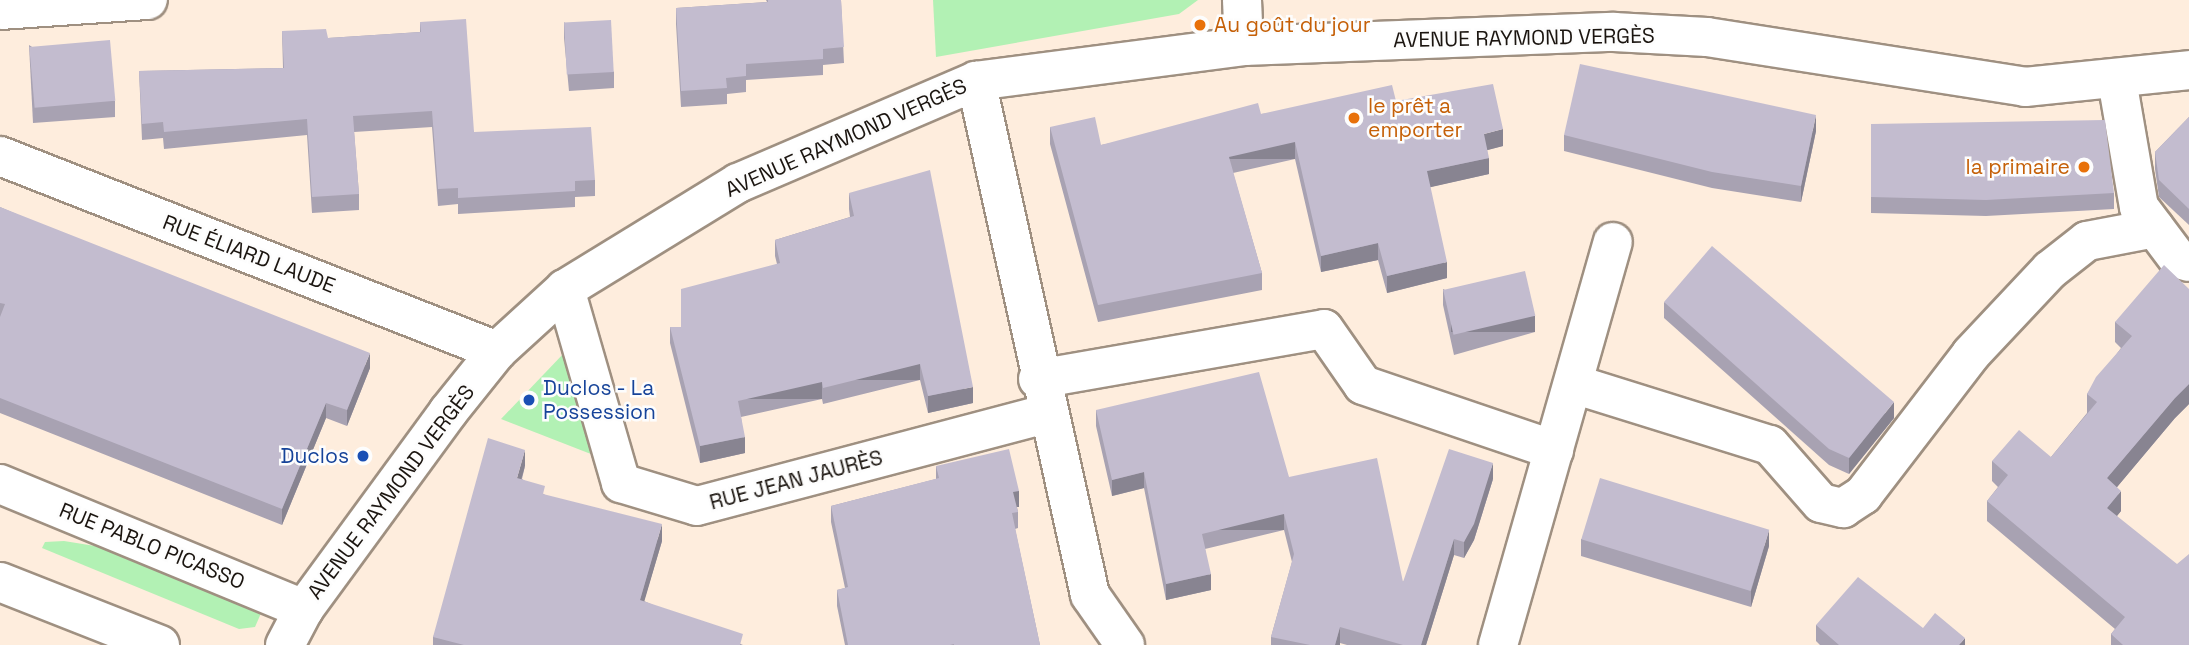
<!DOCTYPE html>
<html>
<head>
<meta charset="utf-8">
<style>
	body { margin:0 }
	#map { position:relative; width:2189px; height:645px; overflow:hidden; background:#feeddd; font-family:"Space Grotesk",sans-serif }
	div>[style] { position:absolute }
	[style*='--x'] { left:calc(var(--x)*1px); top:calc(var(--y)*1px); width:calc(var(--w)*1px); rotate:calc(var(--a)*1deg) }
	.green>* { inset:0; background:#b2f1b4 }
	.roads { filter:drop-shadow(2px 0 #9f9081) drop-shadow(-2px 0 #9f9081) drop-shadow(0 2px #9f9081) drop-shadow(0 -2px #9f9081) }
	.minor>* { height:38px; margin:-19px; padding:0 19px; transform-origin:19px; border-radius:19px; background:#fff }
	.primary>* { height:38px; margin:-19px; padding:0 19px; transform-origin:19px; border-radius:19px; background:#fff }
	.wall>* { inset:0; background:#a8a2b2 }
	.shaded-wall>* { inset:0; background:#888491; transform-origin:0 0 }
	.building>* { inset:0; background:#c3bccf; transform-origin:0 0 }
	.dots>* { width:19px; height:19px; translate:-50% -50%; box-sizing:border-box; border:4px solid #fdfdfd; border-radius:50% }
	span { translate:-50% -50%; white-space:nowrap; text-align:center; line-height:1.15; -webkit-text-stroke:5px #fdfdfd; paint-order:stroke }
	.food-label { font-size:21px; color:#c56008 }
	.left { translate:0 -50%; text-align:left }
	.right { translate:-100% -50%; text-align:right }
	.street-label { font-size:21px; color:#1b1510 }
	.transit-label { font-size:21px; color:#164399 }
</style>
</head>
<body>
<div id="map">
	<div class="green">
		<i style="clip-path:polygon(933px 0,1198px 0,1179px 14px,936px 57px)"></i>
		<i style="clip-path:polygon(565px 352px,596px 456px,501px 419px)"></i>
		<i style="clip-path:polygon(64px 541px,151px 555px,265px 604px,255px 627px,239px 629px,42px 548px,45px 542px)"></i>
	</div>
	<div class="roads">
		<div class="minor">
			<i style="--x:1242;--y:0;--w:46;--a:87.5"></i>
			<i style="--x:0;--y:10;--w:148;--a:-3.9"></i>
			<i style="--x:2117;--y:80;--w:129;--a:80.2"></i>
			<i style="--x:2139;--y:207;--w:65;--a:53.1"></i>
			<i style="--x:2178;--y:259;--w:11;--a:15"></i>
			<i style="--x:976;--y:81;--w:526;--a:77.49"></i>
			<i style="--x:1090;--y:595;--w:61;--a:55"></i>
			<i style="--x:0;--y:156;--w:534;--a:21.42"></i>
			<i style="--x:565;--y:289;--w:202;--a:73.9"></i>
			<i style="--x:621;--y:483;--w:79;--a:16.8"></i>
			<i style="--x:697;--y:506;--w:361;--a:-14.8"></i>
			<i style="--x:1038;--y:379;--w:290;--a:-9.9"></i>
			<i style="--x:1324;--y:329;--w:68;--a:55.1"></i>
			<i style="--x:1363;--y:385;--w:202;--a:18.8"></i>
			<i style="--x:1577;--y:385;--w:202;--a:17.3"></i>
			<i style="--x:1770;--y:445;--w:77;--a:48.7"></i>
			<i style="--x:1821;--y:503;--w:23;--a:13"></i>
			<i style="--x:1843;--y:508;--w:24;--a:-33"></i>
			<i style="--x:1863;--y:495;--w:178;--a:-52.5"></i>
			<i style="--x:1971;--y:354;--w:115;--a:-46.8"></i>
			<i style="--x:2050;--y:270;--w:47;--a:-38.1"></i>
			<i style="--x:2087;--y:241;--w:69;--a:-10.8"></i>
			<i style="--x:0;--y:484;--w:329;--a:22.4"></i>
			<i style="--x:285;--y:645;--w:41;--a:-62.2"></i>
			<i style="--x:304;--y:609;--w:244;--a:-53.8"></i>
			<i style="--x:448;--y:412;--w:78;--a:-51.2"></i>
			<i style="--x:497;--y:351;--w:92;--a:-42.4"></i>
			<i style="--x:565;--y:289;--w:203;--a:-31.5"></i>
			<i style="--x:738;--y:183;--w:259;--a:-23.2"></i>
			<i style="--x:976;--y:81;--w:270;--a:-7.4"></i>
			<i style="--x:1244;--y:46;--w:370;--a:-2.2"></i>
			<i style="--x:1614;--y:32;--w:93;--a:3.1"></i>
			<i style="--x:1707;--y:37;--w:322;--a:8.9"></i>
			<i style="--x:2025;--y:87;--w:165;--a:-5.9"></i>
			<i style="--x:1498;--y:645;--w:419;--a:-74.1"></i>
		</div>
		<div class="primary">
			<i style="--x:0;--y:582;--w:172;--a:21.5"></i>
		</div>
	</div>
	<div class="wall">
		<i style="clip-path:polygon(766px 0,841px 0,844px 63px,823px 65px,823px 75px,746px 80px,746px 92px,727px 94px,727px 104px,681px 107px,676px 24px,676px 8px,767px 2px)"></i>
		<i style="clip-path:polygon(420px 22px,474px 132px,595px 180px,595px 196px,575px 197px,575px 207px,458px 214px,458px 204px,438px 206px,432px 127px,354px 132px,359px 194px,359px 210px,312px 213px,307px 135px,164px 149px,163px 138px,142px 140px,139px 71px,283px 68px,282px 31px,328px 38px,420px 32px)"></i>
		<i style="clip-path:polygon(564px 22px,614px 72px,614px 88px,569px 91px,564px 38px)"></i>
		<i style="clip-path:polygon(29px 45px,115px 101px,115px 117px,33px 123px)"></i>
		<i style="clip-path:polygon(1396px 101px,1503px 146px,1487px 150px,1489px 174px,1430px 187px,1447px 278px,1387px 293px,1378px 260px,1321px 272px,1295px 159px,1233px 173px,1262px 273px,1262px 290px,1098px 322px,1050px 144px,1050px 127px,1101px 145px,1261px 114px)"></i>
		<i style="clip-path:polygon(2189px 117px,2189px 225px,2159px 197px,2155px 169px,2155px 152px)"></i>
		<i style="clip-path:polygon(1871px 124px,2114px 193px,2114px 209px,1986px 216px,1871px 213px)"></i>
		<i style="clip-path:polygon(1816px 131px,1801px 202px,1712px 188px,1564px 151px,1564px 135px)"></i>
		<i style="clip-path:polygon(849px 193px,973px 403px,928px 413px,920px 380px,823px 404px,822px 399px,741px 417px,745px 453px,700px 463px,670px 343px,670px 327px,681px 327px,777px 264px,775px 256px,775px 240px,850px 217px,849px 209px)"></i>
		<i style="clip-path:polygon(0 207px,370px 368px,347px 426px,326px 418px,282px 525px,0 413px)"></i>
		<i style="clip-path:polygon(1443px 289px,1535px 332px,1454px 355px,1443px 305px)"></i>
		<i style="clip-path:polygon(2189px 289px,2189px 404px,2175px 418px,2117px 487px,2121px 511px,2117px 516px,2189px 645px,2111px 645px,2111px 634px,2115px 629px,1987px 521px,1987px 501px,1998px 487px,1992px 481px,1992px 461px,2051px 457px,2087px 413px,2087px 394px,2121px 348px,2115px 342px,2115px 322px)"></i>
		<i style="clip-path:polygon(1664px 302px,1894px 418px,1849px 474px,1829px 465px,1664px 318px)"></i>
		<i style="clip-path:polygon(1096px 410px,1289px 477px,1403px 582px,1493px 479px,1474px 540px,1464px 558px,1454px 555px,1426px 645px,1347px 645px,1340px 643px,1340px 645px,1271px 645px,1271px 637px,1292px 562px,1284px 530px,1205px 549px,1211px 590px,1166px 600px,1144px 488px,1112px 496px,1096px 426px)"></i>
		<i style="clip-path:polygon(525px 466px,522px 479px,545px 495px,662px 541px,644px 601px,743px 645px,433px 645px,433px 637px)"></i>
		<i style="clip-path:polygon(936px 466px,1019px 507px,1017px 507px,1018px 512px,1018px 528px,1015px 529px,1040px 645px,845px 645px,837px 606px,837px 590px,845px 588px,831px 522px,831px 506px,936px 479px)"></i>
		<i style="clip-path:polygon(1581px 539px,1769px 546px,1751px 607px,1581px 556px)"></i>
		<i style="clip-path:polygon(1816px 625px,1923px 628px,1965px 645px,1820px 645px,1816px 641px)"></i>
	</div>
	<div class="shaded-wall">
		<i style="clip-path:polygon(1816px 115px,1816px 131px,1801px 202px,1801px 186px)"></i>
		<i style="clip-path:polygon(1503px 129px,1503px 146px,1484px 151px,1484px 134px)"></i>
		<i style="left:1295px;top:142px;width:17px;height:68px;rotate:90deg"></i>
		<i style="clip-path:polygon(1489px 158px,1489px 174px,1427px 188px,1427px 171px)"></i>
		<i style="clip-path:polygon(1378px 243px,1378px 260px,1321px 272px,1321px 256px)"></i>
		<i style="clip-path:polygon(1447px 262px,1447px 278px,1387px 293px,1387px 276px)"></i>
		<i style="left:1535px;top:316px;width:16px;height:84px;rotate:90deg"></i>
		<i style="clip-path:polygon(370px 353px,370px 368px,347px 426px,347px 410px)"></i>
		<i style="left:920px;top:364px;width:16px;height:100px;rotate:90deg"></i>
		<i style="left:822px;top:382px;width:17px;height:86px;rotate:90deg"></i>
		<i style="clip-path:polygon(2189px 384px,2189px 404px,2175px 418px,2107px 499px,2107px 478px,2175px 398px)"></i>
		<i style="clip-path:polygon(973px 387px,973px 403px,928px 413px,928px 396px)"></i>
		<i style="clip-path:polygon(1894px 402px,1894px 418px,1849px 474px,1849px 458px)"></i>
		<i style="clip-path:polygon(326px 403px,326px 418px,282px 525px,282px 509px)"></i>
		<i style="clip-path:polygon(745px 437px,745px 453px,700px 463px,700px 446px)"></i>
		<i style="clip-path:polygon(525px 450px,525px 466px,517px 494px,517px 478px)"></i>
		<i style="clip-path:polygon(1493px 463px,1493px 479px,1474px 540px,1464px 558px,1464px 542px)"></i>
		<i style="clip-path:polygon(1144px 472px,1144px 488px,1112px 496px,1112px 480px)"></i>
		<i style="left:1019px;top:491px;width:16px;height:6px;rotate:90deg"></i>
		<i style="clip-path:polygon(2121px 491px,2121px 511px,2107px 528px,2107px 508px)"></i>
		<i style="left:1284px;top:514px;width:16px;height:84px;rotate:90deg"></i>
		<i style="clip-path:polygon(662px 524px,662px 541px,640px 616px,640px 600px)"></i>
		<i style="clip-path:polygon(1769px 530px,1769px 546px,1751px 607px,1751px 591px)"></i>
		<i style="clip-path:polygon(1454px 539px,1454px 555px,1426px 645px,1421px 645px)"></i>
		<i style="clip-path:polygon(1211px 574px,1211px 590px,1166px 600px,1166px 584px)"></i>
		<i style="clip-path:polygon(1340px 627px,1340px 645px,1335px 645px)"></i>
		<i style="clip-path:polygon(1965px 638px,1965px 645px,1959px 645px)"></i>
	</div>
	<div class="building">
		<i style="clip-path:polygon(768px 0,841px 0,844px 47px,823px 49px,823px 59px,746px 64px,746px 76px,726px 78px,727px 88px,681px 91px,676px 8px,768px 2px)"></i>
		<i style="clip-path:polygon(466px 19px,474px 132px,591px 127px,595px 180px,575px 181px,575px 191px,458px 198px,458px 188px,438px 189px,432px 111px,353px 116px,359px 194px,312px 197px,307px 119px,164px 132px,163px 122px,142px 124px,139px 71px,284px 68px,282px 31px,326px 29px,328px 38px,421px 32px,420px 22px)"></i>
		<i style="left:611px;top:20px;width:52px;height:47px;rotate:87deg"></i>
		<i style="left:110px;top:40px;width:61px;height:81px;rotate:85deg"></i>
		<i style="clip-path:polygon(1580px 64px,1816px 115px,1801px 186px,1712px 172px,1564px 135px)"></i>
		<i style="clip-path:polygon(1493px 84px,1503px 129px,1484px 134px,1489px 158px,1427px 171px,1447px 262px,1387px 276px,1378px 243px,1321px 256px,1295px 142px,1229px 157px,1262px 273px,1098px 305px,1050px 127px,1095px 117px,1101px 145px,1258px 103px,1261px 114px,1392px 85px,1396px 101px)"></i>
		<i style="clip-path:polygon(2189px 117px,2189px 209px,2159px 180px,2155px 152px)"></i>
		<i style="clip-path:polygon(2105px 120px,2114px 193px,1986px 200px,1871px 197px,1871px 124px)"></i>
		<i style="clip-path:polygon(930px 170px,973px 387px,928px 396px,920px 364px,823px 388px,822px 382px,738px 401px,745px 437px,700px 446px,670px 327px,681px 327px,681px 289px,780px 263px,775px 240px,854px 216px,849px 193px)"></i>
		<i style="clip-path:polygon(0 207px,370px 353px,347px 410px,326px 403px,282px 509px,0 398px,0 317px,5px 304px,0 303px)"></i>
		<i style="clip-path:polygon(1712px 246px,1894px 402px,1849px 458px,1829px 449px,1664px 302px)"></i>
		<i style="clip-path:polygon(2164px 265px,2189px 289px,2189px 384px,2175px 398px,2107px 478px,2121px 491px,2107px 508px,2177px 564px,2189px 554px,2189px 645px,2123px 645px,2111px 634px,2125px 617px,1987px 501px,2008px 475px,1992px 461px,2019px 430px,2051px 457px,2097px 402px,2087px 394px,2096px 377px,2132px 336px,2115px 322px)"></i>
		<i style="left:1525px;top:271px;width:46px;height:84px;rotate:77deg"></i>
		<i style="clip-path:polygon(1259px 372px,1289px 477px,1377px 458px,1403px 582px,1449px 449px,1493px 463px,1474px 524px,1464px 542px,1454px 539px,1421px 645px,1403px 645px,1340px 627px,1335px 645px,1310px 645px,1271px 637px,1294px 554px,1284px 514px,1202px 534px,1211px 574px,1166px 584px,1144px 472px,1112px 480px,1096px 410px)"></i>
		<i style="clip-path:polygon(488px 438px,525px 450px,517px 478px,545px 486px,543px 494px,662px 524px,640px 600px,743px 634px,740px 645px,464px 645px,433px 637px)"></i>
		<i style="clip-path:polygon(1009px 449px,1019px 491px,1013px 492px,1018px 512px,1012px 513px,1040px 645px,954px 645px,954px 644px,950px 645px,848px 645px,837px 590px,848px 587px,831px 506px,939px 478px,936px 466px)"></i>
		<i style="left:1600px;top:478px;width:177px;height:64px;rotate:17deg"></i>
		<i style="clip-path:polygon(1858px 577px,1923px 628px,1935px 613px,1965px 638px,1959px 645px,1839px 645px,1816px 625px)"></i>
	</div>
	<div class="dots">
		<i style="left:1200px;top:25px;background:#e8710a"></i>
		<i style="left:1354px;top:118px;background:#e8710a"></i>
		<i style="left:2084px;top:167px;background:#e8710a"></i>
		<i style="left:529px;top:400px;background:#1a4fb4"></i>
		<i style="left:363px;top:456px;background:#1a4fb4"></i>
	</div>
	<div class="food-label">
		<span class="left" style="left:1214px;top:25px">Au goût du jour</span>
		<span class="left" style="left:1368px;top:118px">le prêt a<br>emporter</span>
		<span class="right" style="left:2070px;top:167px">la primaire</span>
	</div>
	<div class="street-label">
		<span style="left:1524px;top:38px;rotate:-1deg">AVENUE RAYMOND VERGÈS</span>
		<span style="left:846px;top:138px;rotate:-24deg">AVENUE RAYMOND VERGÈS</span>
		<span style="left:249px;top:254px;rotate:21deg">RUE ÉLIARD LAUDE</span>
		<span style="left:796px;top:480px;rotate:-15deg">RUE JEAN JAURÈS</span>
		<span style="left:391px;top:492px;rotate:-53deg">AVENUE RAYMOND VERGÈS</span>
		<span style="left:152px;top:546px;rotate:22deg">RUE PABLO PICASSO</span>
	</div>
	<div class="transit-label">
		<span class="left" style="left:543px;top:400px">Duclos - La<br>Possession</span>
		<span class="right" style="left:349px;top:456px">Duclos</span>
	</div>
</div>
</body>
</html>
